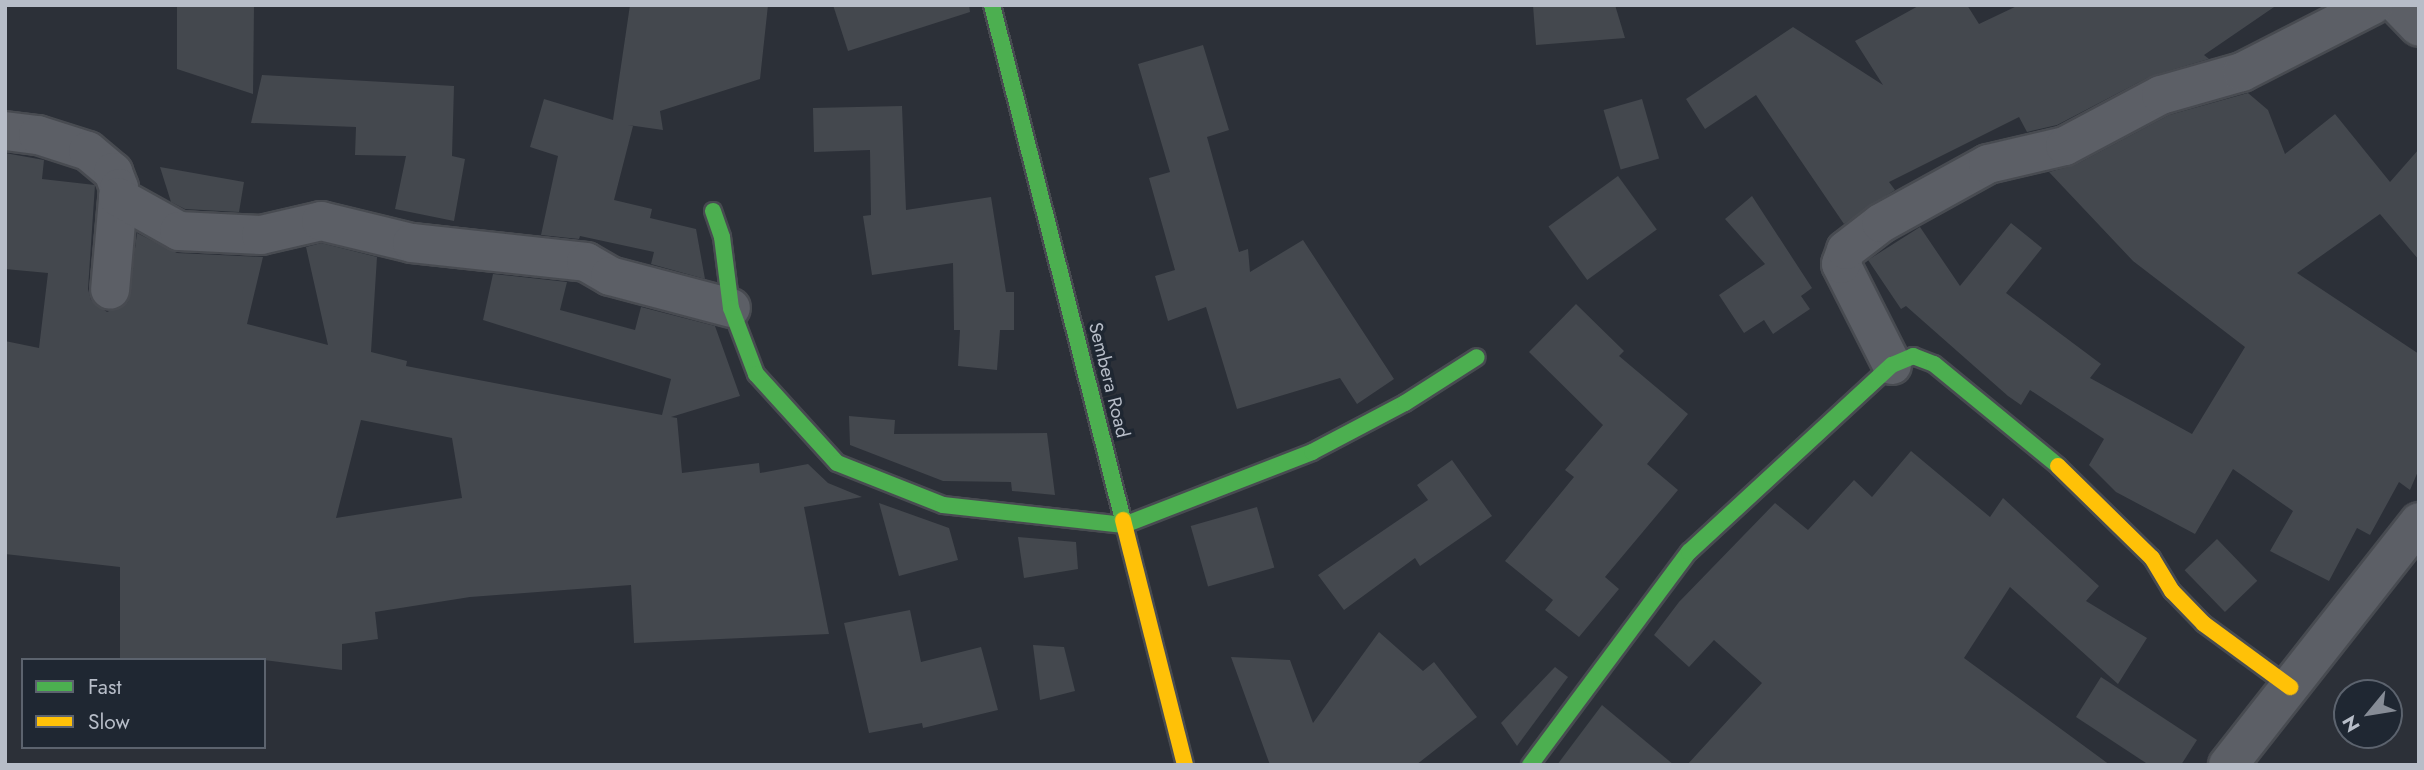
<!DOCTYPE html>
<html>
<head>
<meta charset="utf-8">
<style>
	body { margin:0 }
	#map { position:relative; width:2424px; height:770px; overflow:hidden; background:#2c3038; font-family:Jost,sans-serif }
	div>[style] { position:absolute }
	[style*='--x'] { left:calc(var(--x)*1px); top:calc(var(--y)*1px); width:calc(var(--w)*1px); rotate:calc(var(--a)*1deg) }
	.building>* { inset:0; background:#44484e; transform-origin:0 0 }
	.roads { filter:drop-shadow(2px 0 #484b51) drop-shadow(-2px 0 #484b51) drop-shadow(0 2px #484b51) drop-shadow(0 -2px #484b51) }
	.street>* { height:38px; margin:-19px; padding:0 19px; transform-origin:19px; border-radius:19px; background:#5c5f66 }
	.fast>* { height:16px; margin:-8px; padding:0 8px; transform-origin:8px; border-radius:8px; background:#4caf50 }
	.slow>* { height:16px; margin:-8px; padding:0 8px; transform-origin:8px; border-radius:8px; background:#ffc107 }
	span { translate:-50% -50%; white-space:nowrap; text-align:center; line-height:1.15; -webkit-text-stroke:7px #1f2732; paint-order:stroke }
	.street-label { font-size:19px; color:#b7bdc8 }
	.frame { position:absolute; inset:0; border:7px solid #b7bdc8; pointer-events:none }
	.legend { position:absolute; left:21px; top:658px; width:245px; height:91px; box-sizing:border-box; background:#1f2732; border:2px solid #5c636e; margin:0; padding:9px 12px; list-style:none; font-size:21px; color:#b7bdc8 }
	.legend li { display:flex; align-items:center; gap:14px; height:35px }
	.legend b { width:35px; border:2px solid #5c636e }
	.north { position:absolute; left:2333px; top:679px; width:70px; height:70px; box-sizing:border-box; background:#1f2732; border:2px solid #5c636e; border-radius:50%; rotate:240deg; font-size:19px; font-weight:700; line-height:28px; text-align:center; color:#b7bdc8 }
	.north::after { content:''; display:block; margin:auto; width:24px; height:32px; background:#868c96; clip-path:polygon(50% 0,100% 100%,50% 72%,0 100%) }
</style>
</head>
<body>
<div id="map">
	<div class="building">
		<i style="clip-path:polygon(177px 5px,254px 5px,253px 94px,177px 69px)"></i>
		<i style="clip-path:polygon(630px 5px,768px 5px,760px 79px,660px 111px,663px 130px,628px 125px,633px 126px,614px 200px,652px 209px,650px 218px,696px 229px,705px 279px,651px 264px,654px 252px,580px 236px,579px 239px,541px 235px,558px 156px,530px 147px,544px 99px,613px 120px)"></i>
		<i style="clip-path:polygon(833px 5px,969px 5px,970px 12px,848px 51px)"></i>
		<i style="clip-path:polygon(1533px 5px,1615px 5px,1625px 38px,1536px 45px)"></i>
		<i style="clip-path:polygon(1920px 5px,1967px 5px,1979px 24px,2019px 5px,2277px 5px,2204px 55px,2209px 59px,2151px 76px,2057px 125px,2027px 132px,2019px 117px,1889px 182px,1895px 190px,1844px 224px,1756px 95px,1705px 129px,1686px 99px,1793px 27px,1883px 85px,1855px 41px)"></i>
		<i style="clip-path:polygon(1203px 45px,1229px 130px,1207px 137px,1239px 252px,1248px 249px,1250px 272px,1303px 240px,1394px 379px,1357px 404px,1340px 378px,1237px 409px,1206px 307px,1168px 321px,1155px 276px,1175px 270px,1149px 178px,1170px 172px,1138px 64px)"></i>
		<i style="clip-path:polygon(262px 75px,454px 86px,452px 156px,465px 159px,454px 221px,395px 209px,406px 156px,355px 155px,356px 127px,251px 123px)"></i>
		<i style="clip-path:polygon(2248px 93px,2268px 110px,2285px 154px,2335px 114px,2390px 182px,2419px 149px,2419px 260px,2380px 214px,2297px 273px,2419px 354px,2419px 469px,2410px 490px,2399px 482px,2370px 535px,2357px 528px,2329px 581px,2270px 551px,2293px 511px,2233px 469px,2195px 534px,2116px 492px,2089px 465px,2104px 439px,2030px 390px,2021px 405px,2008px 396px,1906px 306px,1901px 309px,1868px 260px,1920px 227px,1960px 286px,2011px 223px,2042px 248px,2006px 293px,2101px 364px,2090px 378px,2192px 434px,2245px 347px,2133px 261px,2049px 172px,2075px 165px,2169px 115px)"></i>
		<i style="left:1642px;top:99px;width:62px;height:40px;rotate:74deg"></i>
		<i style="clip-path:polygon(902px 106px,906px 210px,991px 197px,1006px 292px,1014px 292px,1014px 330px,1000px 330px,997px 370px,958px 366px,960px 330px,954px 330px,953px 263px,872px 275px,863px 216px,871px 215px,870px 150px,814px 152px,813px 108px)"></i>
		<i style="clip-path:polygon(evenodd,5px 153px,44px 160px,42px 179px,95px 185px,88px 289px,91px 300px,107px 312px,128px 302px,137px 233px,177px 253px,263px 257px,247px 324px,328px 345px,306px 247px,321px 243px,377px 257px,371px 352px,407px 361px,406px 366px,662px 415px,671px 379px,483px 320px,493px 274px,567px 282px,560px 310px,635px 330px,641px 307px,715px 326px,740px 396px,671px 417px,677px 418px,682px 473px,759px 463px,760px 473px,808px 464px,828px 483px,862px 497px,804px 507px,829px 634px,634px 643px,631px 585px,470px 597px,375px 612px,378px 639px,342px 644px,342px 670px,264px 660px,120px 659px,120px 567px,5px 554px,5px 341px,39px 348px,48px 273px,5px 269px,5px 153px,361px 420px,452px 438px,462px 498px,336px 518px,361px 420px)"></i>
		<i style="clip-path:polygon(160px 167px,244px 182px,239px 212px,185px 209px,171px 202px)"></i>
		<i style="left:1618px;top:176px;width:66px;height:86px;rotate:54deg"></i>
		<i style="clip-path:polygon(1752px 196px,1812px 288px,1801px 296px,1810px 309px,1773px 334px,1764px 320px,1744px 333px,1719px 295px,1765px 264px,1725px 219px)"></i>
		<i style="clip-path:polygon(1576px 304px,1624px 351px,1619px 356px,1688px 414px,1647px 464px,1678px 490px,1605px 577px,1619px 589px,1579px 637px,1545px 610px,1553px 600px,1505px 561px,1574px 477px,1565px 470px,1603px 425px,1529px 352px)"></i>
		<i style="clip-path:polygon(849px 416px,895px 420px,894px 434px,1047px 433px,1055px 495px,1012px 491px,1011px 482px,943px 481px,850px 445px)"></i>
		<i style="clip-path:polygon(1911px 451px,1990px 517px,2003px 498px,2099px 586px,2086px 601px,2147px 638px,2118px 684px,2010px 587px,1964px 658px,2110px 765px,1687px 765px,1762px 683px,1714px 640px,1689px 667px,1654px 635px,1679px 602px,1775px 503px,1808px 530px,1854px 480px,1872px 497px)"></i>
		<i style="clip-path:polygon(1452px 460px,1492px 516px,1420px 566px,1415px 558px,1344px 610px,1318px 575px,1428px 500px,1417px 485px)"></i>
		<i style="clip-path:polygon(879px 503px,949px 528px,958px 560px,899px 576px)"></i>
		<i style="left:1257px;top:507px;width:63px;height:69px;rotate:74deg"></i>
		<i style="clip-path:polygon(1018px 537px,1076px 542px,1078px 569px,1024px 578px)"></i>
		<i style="left:2217px;top:539px;width:58px;height:45px;rotate:46deg"></i>
		<i style="clip-path:polygon(910px 610px,921px 662px,981px 647px,998px 710px,923px 728px,922px 723px,869px 733px,844px 623px)"></i>
		<i style="clip-path:polygon(1379px 632px,1423px 671px,1434px 662px,1477px 717px,1416px 765px,1270px 765px,1231px 657px,1290px 660px,1313px 723px)"></i>
		<i style="clip-path:polygon(1033px 645px,1064px 647px,1075px 691px,1040px 700px)"></i>
		<i style="clip-path:polygon(1555px 667px,1568px 677px,1517px 746px,1501px 723px)"></i>
		<i style="clip-path:polygon(2101px 677px,2197px 740px,2181px 765px,2149px 765px,2076px 717px)"></i>
		<i style="clip-path:polygon(1602px 705px,1674px 765px,1557px 765px)"></i>
	</div>
	<div class="roads">
		<div class="street">
			<i style="--x:2398;--y:5;--w:30;--a:46"></i>
			<i style="--x:5;--y:131;--w:33;--a:7"></i>
			<i style="--x:38;--y:135;--w:52;--a:17.7"></i>
			<i style="--x:88;--y:151;--w:33;--a:40"></i>
			<i style="--x:113;--y:172;--w:17;--a:69"></i>
			<i style="--x:119;--y:188;--w:102;--a:95"></i>
			<i style="--x:118;--y:197;--w:70;--a:29.1"></i>
			<i style="--x:179;--y:231;--w:82;--a:2.8"></i>
			<i style="--x:261;--y:235;--w:62;--a:-13.1"></i>
			<i style="--x:321;--y:221;--w:94;--a:13.6"></i>
			<i style="--x:412;--y:243;--w:175;--a:6.2"></i>
			<i style="--x:586;--y:262;--w:28;--a:30"></i>
			<i style="--x:610;--y:276;--w:125;--a:14.8"></i>
			<i style="--x:1892;--y:365;--w:113;--a:-116.8"></i>
			<i style="--x:1841;--y:264;--w:15;--a:-70"></i>
			<i style="--x:1846;--y:250;--w:44;--a:-37.6"></i>
			<i style="--x:1881;--y:223;--w:122;--a:-28.9"></i>
			<i style="--x:1988;--y:164;--w:79;--a:-13.2"></i>
			<i style="--x:2065;--y:146;--w:109;--a:-28"></i>
			<i style="--x:2161;--y:95;--w:84;--a:-15.9"></i>
			<i style="--x:2242;--y:72;--w:147;--a:-27.1"></i>
			<i style="--x:2228;--y:765;--w:309;--a:-51.8"></i>
		</div>
		<div class="fast">
			<i style="--x:992;--y:5;--w:531;--a:75.73"></i>
			<i style="--x:713;--y:211;--w:28;--a:71"></i>
			<i style="--x:722;--y:237;--w:72;--a:82.8"></i>
			<i style="--x:731;--y:308;--w:71;--a:69.3"></i>
			<i style="--x:756;--y:374;--w:120;--a:47.7"></i>
			<i style="--x:837;--y:463;--w:114;--a:21.6"></i>
			<i style="--x:943;--y:505;--w:182;--a:6.3"></i>
			<i style="--x:1124;--y:525;--w:202;--a:-21.2"></i>
			<i style="--x:1312;--y:452;--w:105;--a:-27.8"></i>
			<i style="--x:1405;--y:403;--w:85;--a:-32.6"></i>
			<i style="--x:1530;--y:765;--w:266;--a:-53.3"></i>
			<i style="--x:1689;--y:552;--w:276;--a:-42.7"></i>
			<i style="--x:1892;--y:365;--w:23;--a:-23"></i>
			<i style="--x:1913;--y:356;--w:22;--a:21"></i>
			<i style="--x:1934;--y:364;--w:161;--a:39.4"></i>
		</div>
		<div class="slow">
			<i style="--x:2058;--y:466;--w:132;--a:44.4"></i>
			<i style="--x:2152;--y:558;--w:39;--a:59"></i>
			<i style="--x:2172;--y:591;--w:46;--a:45.9"></i>
			<i style="--x:2204;--y:624;--w:107;--a:36.2"></i>
			<i style="--x:1123;--y:520;--w:253;--a:75.8"></i>
		</div>
	</div>
	<div class="street-label">
		<span style="left:1109px;top:380px;rotate:76deg">Sembera Road</span>
	</div>
	<div class="frame"></div>
	<ul class="legend">
	<li><b style="height:9px;background:#4caf50"></b>Fast</li>
	<li><b style="height:9px;background:#ffc107"></b>Slow</li>
	</ul>
	<div class="north">N</div>
</div>
</body>
</html>
